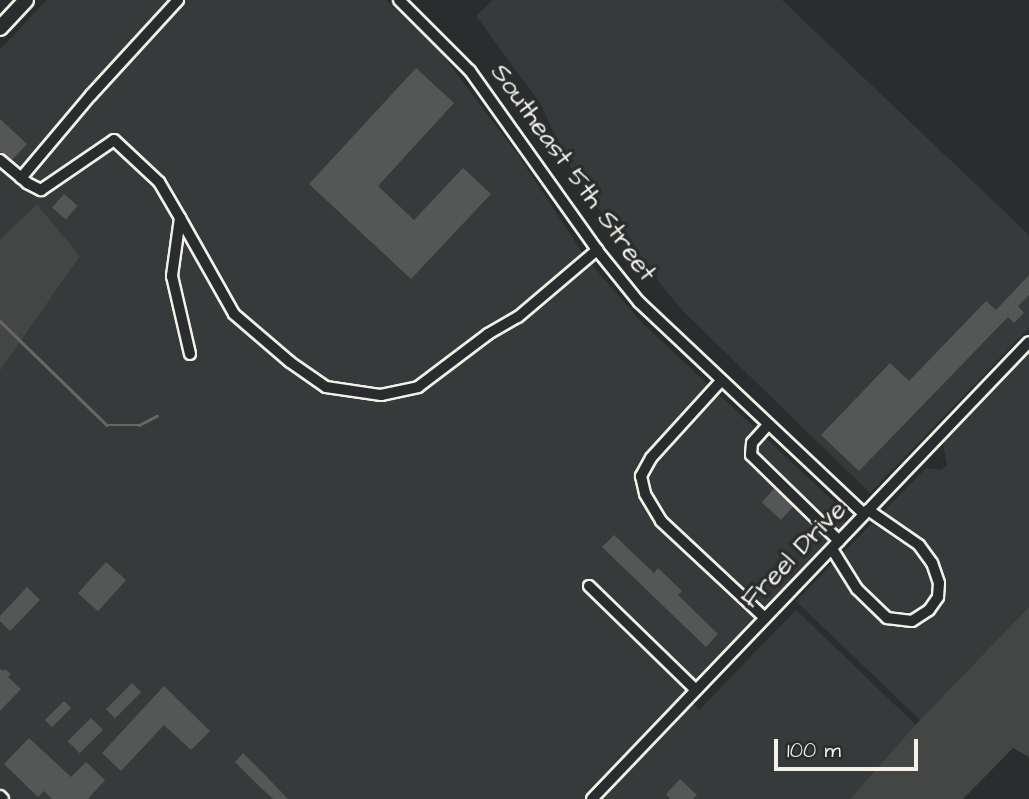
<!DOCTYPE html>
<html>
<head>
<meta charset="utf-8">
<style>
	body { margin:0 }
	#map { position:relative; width:1029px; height:799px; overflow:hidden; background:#2a2d2e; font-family:"Architects Daughter",sans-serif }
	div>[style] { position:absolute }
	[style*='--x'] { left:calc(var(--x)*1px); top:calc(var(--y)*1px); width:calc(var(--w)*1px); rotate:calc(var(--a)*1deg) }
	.built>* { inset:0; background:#373a3a }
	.green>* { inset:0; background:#444645 }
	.stream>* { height:2.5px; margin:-1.25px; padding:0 1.25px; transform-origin:1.25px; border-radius:1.25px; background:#676866 }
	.building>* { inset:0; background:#555756; transform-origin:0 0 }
	.roads { filter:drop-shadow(2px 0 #f4f1e8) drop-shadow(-2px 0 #f4f1e8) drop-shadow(0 2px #f4f1e8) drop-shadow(0 -2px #f4f1e8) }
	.minor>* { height:10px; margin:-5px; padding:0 5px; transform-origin:5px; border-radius:5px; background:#2a2d2e }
	.major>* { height:14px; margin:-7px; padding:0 7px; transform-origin:7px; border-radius:7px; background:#2a2d2e }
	span { translate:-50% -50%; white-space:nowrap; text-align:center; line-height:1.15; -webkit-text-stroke:7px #2a2d2e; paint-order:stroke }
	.street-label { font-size:26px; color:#f4f1e8 }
	.scale { position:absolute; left:774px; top:739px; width:144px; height:32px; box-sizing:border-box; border:4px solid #f4f1e8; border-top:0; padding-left:9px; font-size:21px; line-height:24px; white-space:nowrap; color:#f4f1e8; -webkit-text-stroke:5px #2a2d2e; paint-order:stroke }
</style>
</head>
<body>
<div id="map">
	<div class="built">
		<i style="clip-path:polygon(47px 0,386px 0,442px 54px,518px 155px,586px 258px,642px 323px,843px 510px,846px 525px,684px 695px,699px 710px,796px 610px,917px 726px,850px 799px,10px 799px,0 789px,0 371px,80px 256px,37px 204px,0 239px,0 49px)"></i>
		<i style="clip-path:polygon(493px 0,782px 0,1029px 235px,1029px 328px,870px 493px,683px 311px,597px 207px,567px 161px,540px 103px,476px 16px)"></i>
		<i style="clip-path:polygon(1029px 342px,1029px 608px,920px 720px,796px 601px,926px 468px,941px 470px,947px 465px,941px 434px)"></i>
	</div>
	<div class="green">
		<i style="clip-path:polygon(37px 204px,80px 256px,0 371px,0 239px)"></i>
		<i style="clip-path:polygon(1029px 607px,1029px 757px,1013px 748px,963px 799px,850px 799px,920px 720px)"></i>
	</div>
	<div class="stream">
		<i style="--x:0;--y:321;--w:149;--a:44.2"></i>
		<i style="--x:107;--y:425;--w:32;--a:0"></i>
		<i style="--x:139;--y:425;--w:20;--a:-27"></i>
	</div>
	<div class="building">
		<i style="clip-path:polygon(416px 68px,454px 103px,378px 186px,414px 220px,463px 168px,491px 194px,411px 279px,309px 184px)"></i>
		<i style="clip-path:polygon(0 119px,27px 144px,12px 160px,0 151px)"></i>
		<i style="left:64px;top:194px;width:18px;height:18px;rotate:41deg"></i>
		<i style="clip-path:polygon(1029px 275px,1029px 295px,1018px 306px,1024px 313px,1014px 323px,1008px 317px,859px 471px,821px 435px,890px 363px,909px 381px,986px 301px,996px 310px)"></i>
		<i style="left:774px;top:489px;width:26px;height:18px;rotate:43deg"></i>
		<i style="clip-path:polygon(614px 535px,654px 573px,658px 568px,682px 591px,678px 595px,718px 634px,706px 647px,602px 547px)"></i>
		<i style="left:106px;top:562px;width:27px;height:42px;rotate:42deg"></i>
		<i style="clip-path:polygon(27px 587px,40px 600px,10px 631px,0 621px,0 616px)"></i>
		<i style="clip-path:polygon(0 669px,3px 671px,5px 669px,11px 674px,8px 677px,21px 689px,0 711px)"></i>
		<i style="left:132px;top:683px;width:13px;height:37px;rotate:45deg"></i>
		<i style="clip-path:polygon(164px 686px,210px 731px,191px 750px,164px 725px,121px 771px,102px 753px)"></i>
		<i style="left:64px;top:701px;width:10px;height:27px;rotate:45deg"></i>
		<i style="left:91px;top:718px;width:17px;height:33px;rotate:45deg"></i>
		<i style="clip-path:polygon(29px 738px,71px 777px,86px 762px,105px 780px,88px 799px,52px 799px,44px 791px,38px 797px,4px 764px)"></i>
		<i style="clip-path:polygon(243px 753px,266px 776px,288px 799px,273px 799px,257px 784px,235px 762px)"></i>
		<i style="clip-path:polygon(680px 779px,697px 795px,693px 799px,670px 799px,666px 794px)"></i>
	</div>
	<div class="roads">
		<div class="minor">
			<i style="--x:399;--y:0;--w:100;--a:45"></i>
			<i style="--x:470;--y:71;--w:219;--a:54.6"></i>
			<i style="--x:597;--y:250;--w:67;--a:51.1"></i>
			<i style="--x:639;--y:302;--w:309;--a:43.3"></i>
			<i style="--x:0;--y:160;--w:35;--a:40"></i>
			<i style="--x:27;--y:183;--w:16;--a:27"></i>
			<i style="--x:41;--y:190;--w:88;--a:-34.4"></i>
			<i style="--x:114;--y:140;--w:62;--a:43"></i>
			<i style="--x:159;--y:182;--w:42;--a:59.7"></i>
			<i style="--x:180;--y:218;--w:59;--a:97.9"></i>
			<i style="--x:172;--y:276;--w:80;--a:77"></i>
			<i style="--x:21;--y:178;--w:109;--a:-49.9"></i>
			<i style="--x:91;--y:95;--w:129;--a:-47.5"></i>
			<i style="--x:180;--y:218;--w:110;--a:60.6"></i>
			<i style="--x:234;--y:314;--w:74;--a:40.6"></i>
			<i style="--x:290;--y:362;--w:44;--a:34.8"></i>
			<i style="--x:326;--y:387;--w:56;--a:8.3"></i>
			<i style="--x:381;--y:395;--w:38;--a:-12"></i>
			<i style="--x:418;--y:387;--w:88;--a:-37.1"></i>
			<i style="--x:488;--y:334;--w:34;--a:-30"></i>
			<i style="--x:518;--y:317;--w:104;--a:-40.3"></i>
			<i style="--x:721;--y:381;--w:104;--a:132.3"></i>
			<i style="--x:651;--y:458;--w:21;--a:119"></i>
			<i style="--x:641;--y:476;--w:18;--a:77"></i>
			<i style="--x:645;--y:494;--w:31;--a:59"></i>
			<i style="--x:661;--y:521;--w:142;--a:43"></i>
			<i style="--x:768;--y:425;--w:24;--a:132"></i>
			<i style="--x:752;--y:443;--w:12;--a:95"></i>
			<i style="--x:751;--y:455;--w:123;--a:44.3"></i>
			<i style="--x:832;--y:549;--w:47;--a:58"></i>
			<i style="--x:857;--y:589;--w:42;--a:44"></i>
			<i style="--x:887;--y:618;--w:25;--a:7"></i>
			<i style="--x:912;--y:621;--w:20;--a:-33"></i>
			<i style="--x:929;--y:610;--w:16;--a:-55"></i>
			<i style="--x:938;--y:597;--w:14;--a:-86"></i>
			<i style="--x:939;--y:583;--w:21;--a:-109"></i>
			<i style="--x:932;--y:563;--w:22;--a:-126"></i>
			<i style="--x:919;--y:545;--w:62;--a:-145.5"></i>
			<i style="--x:589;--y:586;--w:149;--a:44.2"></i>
			<i style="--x:0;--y:796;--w:4;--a:45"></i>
			<i style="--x:592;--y:799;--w:632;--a:-46.28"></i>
		</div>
		<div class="major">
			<i style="--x:0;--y:28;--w:38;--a:-47"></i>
		</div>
	</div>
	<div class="street-label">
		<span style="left:573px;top:173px;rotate:54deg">Southeast 5th Street</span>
		<span style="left:794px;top:555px;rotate:-46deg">Freel Drive</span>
	</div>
	<div class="scale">100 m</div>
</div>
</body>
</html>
